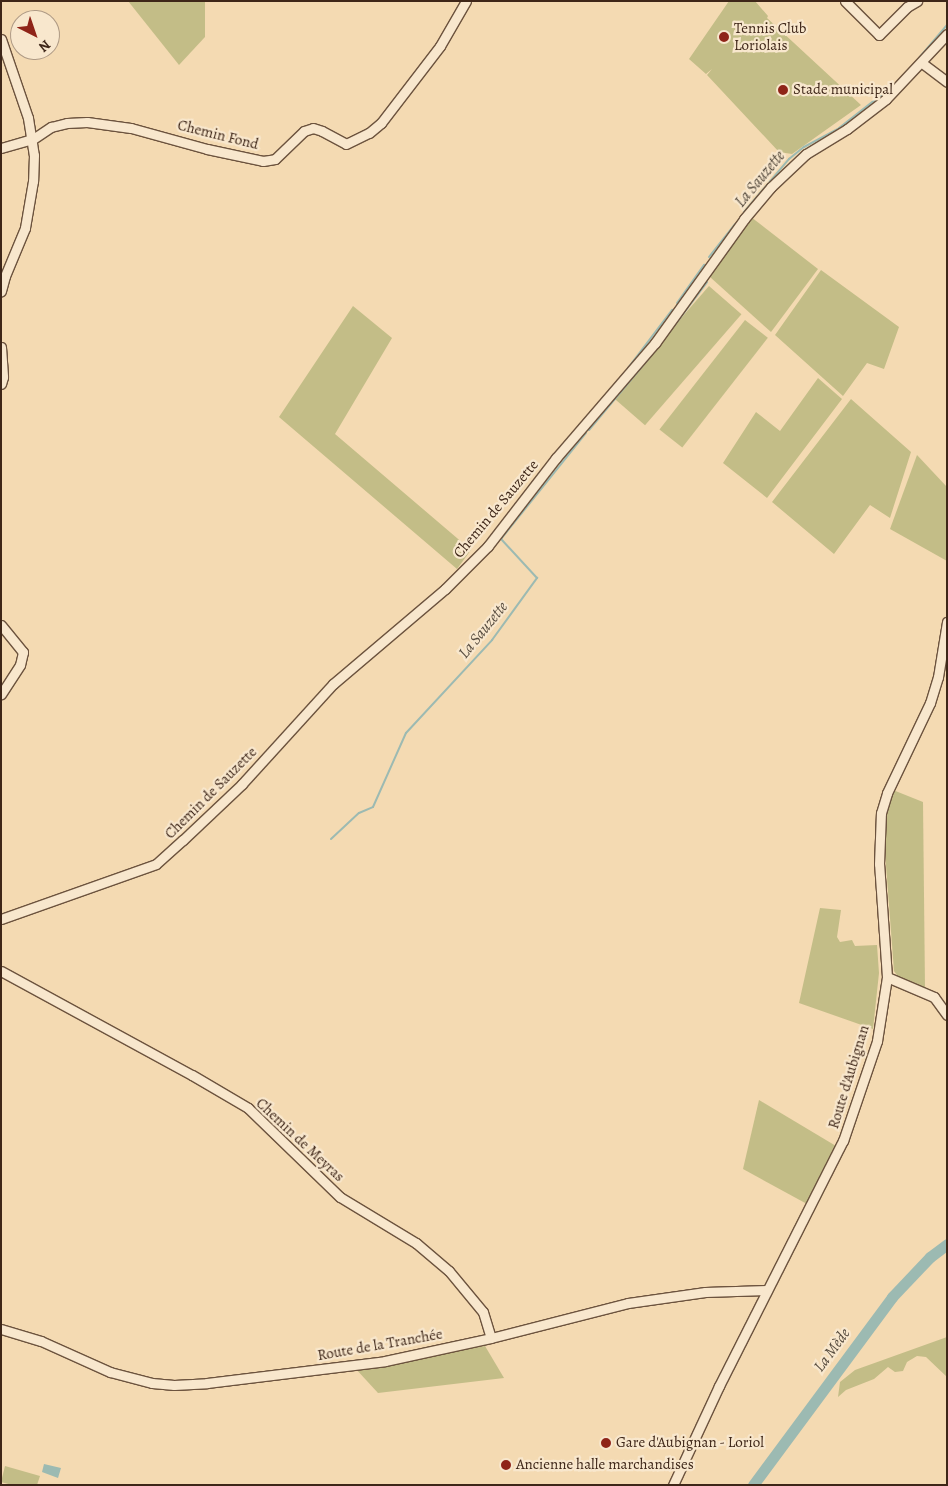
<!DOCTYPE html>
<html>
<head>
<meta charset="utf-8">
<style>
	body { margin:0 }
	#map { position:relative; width:948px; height:1486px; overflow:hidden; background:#f4dab2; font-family:Alegreya,serif }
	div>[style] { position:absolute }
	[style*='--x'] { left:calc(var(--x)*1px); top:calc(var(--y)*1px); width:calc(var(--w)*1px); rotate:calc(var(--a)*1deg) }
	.green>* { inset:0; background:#c3bd87; transform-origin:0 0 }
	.water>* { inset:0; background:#9cbab2 }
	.stream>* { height:2px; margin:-1px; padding:0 1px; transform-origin:1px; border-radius:1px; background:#9cbab2 }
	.river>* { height:11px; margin:-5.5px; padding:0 5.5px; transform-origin:5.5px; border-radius:5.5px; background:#9cbab2 }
	.roads { filter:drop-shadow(1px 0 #6c533e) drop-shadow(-1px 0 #6c533e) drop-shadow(0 1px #6c533e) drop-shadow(0 -1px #6c533e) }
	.minor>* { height:9px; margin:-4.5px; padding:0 4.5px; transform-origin:4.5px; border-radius:4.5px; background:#f8e7cd }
	.dots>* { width:14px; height:14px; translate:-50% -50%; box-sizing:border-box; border:2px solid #f8e7cd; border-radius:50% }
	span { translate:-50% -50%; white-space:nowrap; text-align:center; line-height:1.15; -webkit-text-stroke:4.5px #f8e7cd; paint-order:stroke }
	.poi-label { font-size:15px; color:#3e2618 }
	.left { translate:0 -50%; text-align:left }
	.street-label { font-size:15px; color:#3e2618 }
	.water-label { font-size:16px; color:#564b3e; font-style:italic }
	.frame { position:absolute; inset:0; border:2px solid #3e2618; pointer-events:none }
	.north { position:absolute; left:10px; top:10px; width:50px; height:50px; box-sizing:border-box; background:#f8e7cd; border:1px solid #ae9a85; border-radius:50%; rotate:139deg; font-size:14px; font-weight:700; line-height:20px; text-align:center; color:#3e2618 }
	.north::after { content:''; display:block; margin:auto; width:18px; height:22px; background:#8f2418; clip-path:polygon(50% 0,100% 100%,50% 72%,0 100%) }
</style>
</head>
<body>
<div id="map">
	<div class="green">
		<i style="clip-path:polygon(128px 1px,205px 1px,205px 37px,179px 65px)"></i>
		<i style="clip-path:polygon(729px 1px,755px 1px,768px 16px,767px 18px,861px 105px,792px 154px,779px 152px,707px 75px,712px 69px,706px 74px,689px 59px)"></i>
		<i style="clip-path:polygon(751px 217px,818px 269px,771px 332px,710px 277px)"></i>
		<i style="clip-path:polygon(821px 270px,899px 327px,884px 369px,867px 363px,843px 396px,775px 335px)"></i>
		<i style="left:709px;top:286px;width:43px;height:147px;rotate:41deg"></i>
		<i style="clip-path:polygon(353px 306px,392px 338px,335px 434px,471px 550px,457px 569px,279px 417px)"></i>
		<i style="left:745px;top:320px;width:29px;height:139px;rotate:38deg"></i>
		<i style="clip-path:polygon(818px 378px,842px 399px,767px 498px,723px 463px,756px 412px,780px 431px)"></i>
		<i style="clip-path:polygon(851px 399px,911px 452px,890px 518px,870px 505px,834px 554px,772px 502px)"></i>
		<i style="clip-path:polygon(917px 455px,947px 487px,947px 561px,890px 529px)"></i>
		<i style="clip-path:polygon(893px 790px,923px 802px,925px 988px,899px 978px,894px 971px,885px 852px,886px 816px)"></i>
		<i style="clip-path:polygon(820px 908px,841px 910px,837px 937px,840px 942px,852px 940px,855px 946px,877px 945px,879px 973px,873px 1029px,799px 1003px)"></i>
		<i style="clip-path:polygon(759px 1100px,836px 1146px,807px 1204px,743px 1169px)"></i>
		<i style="clip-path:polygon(947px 1337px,947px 1377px,926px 1357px,917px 1356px,907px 1362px,903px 1371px,895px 1372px,888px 1367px,874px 1379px,846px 1390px,838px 1397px,840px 1382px,855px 1370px)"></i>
		<i style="clip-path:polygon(485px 1346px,504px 1378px,378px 1393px,355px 1368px)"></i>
		<i style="clip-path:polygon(5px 1466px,40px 1476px,37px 1485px,12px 1485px,1px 1482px)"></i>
	</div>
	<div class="water">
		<i style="clip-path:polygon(44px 1464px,61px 1468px,58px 1478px,42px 1472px)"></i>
	</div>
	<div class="stream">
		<i style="--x:919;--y:58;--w:43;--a:-49.7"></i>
		<i style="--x:744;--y:212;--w:70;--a:-49.7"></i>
		<i style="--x:789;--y:159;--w:19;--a:-39"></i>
		<i style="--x:804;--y:147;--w:40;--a:-28"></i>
		<i style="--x:839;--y:128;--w:70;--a:-38"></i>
		<i style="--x:709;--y:257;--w:42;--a:-51.8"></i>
		<i style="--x:677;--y:303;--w:47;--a:-54.6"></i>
		<i style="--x:628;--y:368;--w:73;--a:-52.8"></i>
		<i style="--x:589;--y:430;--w:104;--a:-50.1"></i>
		<i style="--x:656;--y:350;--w:85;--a:-53.1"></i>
		<i style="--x:331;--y:839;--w:38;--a:-43"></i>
		<i style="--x:359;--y:813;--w:15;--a:-23"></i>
		<i style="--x:373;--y:807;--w:81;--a:-66"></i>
		<i style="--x:406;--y:733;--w:127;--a:-47.2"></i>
		<i style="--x:492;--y:640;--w:77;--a:-54"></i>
		<i style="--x:537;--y:578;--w:53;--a:-132.7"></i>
		<i style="--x:501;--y:539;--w:136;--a:-51.3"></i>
	</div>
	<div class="river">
		<i style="--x:753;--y:1485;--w:234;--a:-53.5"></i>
		<i style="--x:892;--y:1297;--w:55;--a:-46.5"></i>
		<i style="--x:930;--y:1257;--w:21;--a:-37"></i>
	</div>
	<div class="roads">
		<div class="minor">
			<i style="--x:845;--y:1;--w:48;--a:45"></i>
			<i style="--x:879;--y:35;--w:40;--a:-45"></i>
			<i style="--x:907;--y:7;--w:12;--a:-31"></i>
			<i style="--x:1;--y:39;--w:83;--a:71.1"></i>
			<i style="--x:28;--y:118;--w:37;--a:81"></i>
			<i style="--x:34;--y:155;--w:26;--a:92"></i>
			<i style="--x:33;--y:181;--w:48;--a:99.7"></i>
			<i style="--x:25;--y:228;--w:52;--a:112.6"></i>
			<i style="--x:5;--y:276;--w:16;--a:105"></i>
			<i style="--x:922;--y:63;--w:31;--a:37"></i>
			<i style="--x:1;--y:148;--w:33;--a:-16"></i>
			<i style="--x:33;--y:139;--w:22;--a:-34"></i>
			<i style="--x:51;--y:127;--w:16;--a:-14"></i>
			<i style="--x:67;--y:123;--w:20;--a:-3"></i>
			<i style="--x:87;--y:122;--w:44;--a:7.8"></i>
			<i style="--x:131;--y:128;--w:79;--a:15.4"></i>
			<i style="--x:207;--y:149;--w:57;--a:12.1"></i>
			<i style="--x:263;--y:161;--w:12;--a:-9"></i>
			<i style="--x:275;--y:159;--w:40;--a:-44"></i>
			<i style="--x:304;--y:131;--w:9;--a:-18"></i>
			<i style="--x:313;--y:128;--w:9;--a:18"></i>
			<i style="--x:322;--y:131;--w:27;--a:28"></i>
			<i style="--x:346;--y:144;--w:25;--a:-26"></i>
			<i style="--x:369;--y:133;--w:16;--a:-40"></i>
			<i style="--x:381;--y:123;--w:97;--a:-52.5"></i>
			<i style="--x:440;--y:46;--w:52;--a:-60"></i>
			<i style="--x:1;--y:347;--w:30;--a:86"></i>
			<i style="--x:3;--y:377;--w:7;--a:106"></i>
			<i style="--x:1;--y:625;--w:35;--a:51"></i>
			<i style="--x:23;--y:652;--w:13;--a:103"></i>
			<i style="--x:20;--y:665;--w:35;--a:123"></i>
			<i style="--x:1;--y:919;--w:164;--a:-19.5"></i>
			<i style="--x:156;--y:864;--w:36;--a:-42"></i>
			<i style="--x:183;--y:840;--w:81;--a:-43.5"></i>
			<i style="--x:242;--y:784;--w:135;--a:-47.7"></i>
			<i style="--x:333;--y:684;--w:147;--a:-40.3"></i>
			<i style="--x:445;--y:589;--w:61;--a:-45"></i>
			<i style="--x:488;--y:546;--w:111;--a:-52.3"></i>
			<i style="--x:556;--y:458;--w:152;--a:-49.3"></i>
			<i style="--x:655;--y:343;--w:153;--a:-54.3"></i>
			<i style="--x:744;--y:219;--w:42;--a:-49.8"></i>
			<i style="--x:771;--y:187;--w:48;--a:-43.3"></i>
			<i style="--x:806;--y:154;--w:48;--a:-31.4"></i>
			<i style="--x:847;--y:129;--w:49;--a:-37.6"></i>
			<i style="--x:886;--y:99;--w:89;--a:-46.8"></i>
			<i style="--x:1;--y:971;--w:217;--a:28.6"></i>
			<i style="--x:192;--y:1075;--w:65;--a:30.5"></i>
			<i style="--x:248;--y:1108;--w:128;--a:44.1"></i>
			<i style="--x:340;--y:1197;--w:89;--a:31.2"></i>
			<i style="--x:416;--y:1243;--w:43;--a:40.3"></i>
			<i style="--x:449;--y:1271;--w:53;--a:50.3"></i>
			<i style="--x:483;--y:1312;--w:27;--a:73"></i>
			<i style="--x:887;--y:977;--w:51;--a:23.1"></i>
			<i style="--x:934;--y:997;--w:22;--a:54"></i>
			<i style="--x:1;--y:1329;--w:42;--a:16.7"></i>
			<i style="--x:41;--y:1341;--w:76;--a:24.2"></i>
			<i style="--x:110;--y:1372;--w:43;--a:14.7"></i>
			<i style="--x:152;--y:1383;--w:22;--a:5"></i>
			<i style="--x:174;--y:1385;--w:33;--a:-3"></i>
			<i style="--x:207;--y:1383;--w:179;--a:-7"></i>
			<i style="--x:385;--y:1361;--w:108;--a:-12.2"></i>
			<i style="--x:491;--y:1338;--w:141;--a:-14.3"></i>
			<i style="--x:628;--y:1303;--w:78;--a:-8.1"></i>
			<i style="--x:705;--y:1292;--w:62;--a:-1.8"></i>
			<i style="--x:673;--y:1485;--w:109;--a:-65.1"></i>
			<i style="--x:719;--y:1386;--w:275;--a:-63.2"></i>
			<i style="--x:843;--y:1141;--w:106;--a:-71.2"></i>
			<i style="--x:877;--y:1041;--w:65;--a:-81.1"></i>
			<i style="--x:887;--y:977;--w:113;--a:-94"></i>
			<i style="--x:879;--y:864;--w:51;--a:-87.8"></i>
			<i style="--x:881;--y:813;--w:21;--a:-73"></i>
			<i style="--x:887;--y:793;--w:100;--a:-64.5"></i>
			<i style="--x:930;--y:703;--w:27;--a:-73"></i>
			<i style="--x:938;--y:677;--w:56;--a:-80.7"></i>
		</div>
	</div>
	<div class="dots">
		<i style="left:724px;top:37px;background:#8f2418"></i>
		<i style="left:783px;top:90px;background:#8f2418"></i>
		<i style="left:606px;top:1443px;background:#8f2418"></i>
		<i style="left:506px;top:1465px;background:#8f2418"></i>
	</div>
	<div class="poi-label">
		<span class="left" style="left:734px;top:37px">Tennis Club<br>Loriolais</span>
		<span class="left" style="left:793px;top:90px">Stade municipal</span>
		<span class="left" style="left:616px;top:1443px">Gare d'Aubignan - Loriol</span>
		<span class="left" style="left:516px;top:1465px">Ancienne halle marchandises</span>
	</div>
	<div class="street-label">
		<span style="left:218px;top:135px;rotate:14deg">Chemin Fond</span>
		<span style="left:496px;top:509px;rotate:-50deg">Chemin de Sauzette</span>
		<span style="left:211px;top:793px;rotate:-45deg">Chemin de Sauzette</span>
		<span style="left:849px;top:1077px;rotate:-73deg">Route d'Aubignan</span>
		<span style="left:300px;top:1140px;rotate:43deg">Chemin de Meyras</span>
		<span style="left:380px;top:1345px;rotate:-10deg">Route de la Tranchée</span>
	</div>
	<div class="water-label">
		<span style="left:760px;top:179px;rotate:-50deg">La Sauzette</span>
		<span style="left:483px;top:630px;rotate:-51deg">La Sauzette</span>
		<span style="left:832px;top:1350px;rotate:-54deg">La Mède</span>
	</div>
	<div class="frame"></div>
	<div class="north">N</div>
</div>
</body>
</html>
